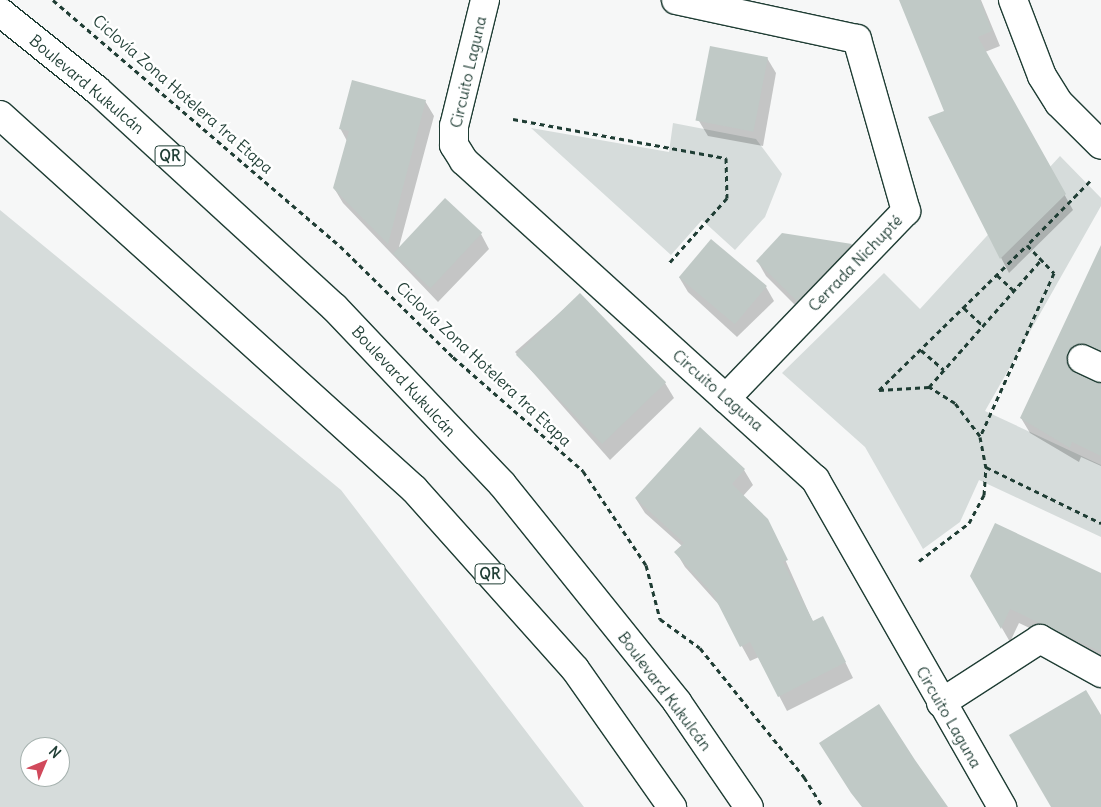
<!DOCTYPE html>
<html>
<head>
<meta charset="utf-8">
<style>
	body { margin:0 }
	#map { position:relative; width:1101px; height:807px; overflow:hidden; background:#f6f7f7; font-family:Delius,sans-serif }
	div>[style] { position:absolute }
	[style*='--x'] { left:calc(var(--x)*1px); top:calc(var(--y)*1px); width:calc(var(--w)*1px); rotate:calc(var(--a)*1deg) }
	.green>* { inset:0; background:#d6dcdb }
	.shadow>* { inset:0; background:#0003 }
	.building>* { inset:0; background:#c0c9c6; transform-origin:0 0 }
	.path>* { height:3px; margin-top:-1.5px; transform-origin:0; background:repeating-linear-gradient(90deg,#1f3d34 0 5px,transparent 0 9px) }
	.roads { filter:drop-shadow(1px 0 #1f3d34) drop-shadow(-1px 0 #1f3d34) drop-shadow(0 1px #1f3d34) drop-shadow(0 -1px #1f3d34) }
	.minor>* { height:28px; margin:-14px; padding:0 14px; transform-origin:14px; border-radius:14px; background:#fff }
	.major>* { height:28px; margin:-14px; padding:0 14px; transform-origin:14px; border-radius:14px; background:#fff }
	span { translate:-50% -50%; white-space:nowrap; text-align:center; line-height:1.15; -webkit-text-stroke:5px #fff; paint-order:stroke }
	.shield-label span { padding:1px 4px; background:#fff; border:1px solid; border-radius:4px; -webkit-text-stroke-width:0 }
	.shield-label { font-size:15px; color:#1f3d34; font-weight:700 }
	.street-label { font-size:16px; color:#1f3d34 }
	.north { position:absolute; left:20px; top:737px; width:50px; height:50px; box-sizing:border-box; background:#fff; border:1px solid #a5b1ae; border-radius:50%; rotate:45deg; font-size:14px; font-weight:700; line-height:20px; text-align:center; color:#1f3d34 }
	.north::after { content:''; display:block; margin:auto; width:18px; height:22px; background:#d1495b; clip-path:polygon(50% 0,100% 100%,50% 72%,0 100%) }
</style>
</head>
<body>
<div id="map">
	<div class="green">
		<i style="clip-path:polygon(673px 123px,756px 139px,782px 174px,765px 217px,735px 250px,702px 220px,671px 255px,531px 128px,669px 152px)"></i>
		<i style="clip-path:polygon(1060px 156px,1101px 198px,1101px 206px,985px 411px,1101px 465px,1101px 537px,979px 480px,960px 522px,923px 549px,865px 447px,782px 373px,884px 273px,920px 309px)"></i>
		<i style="clip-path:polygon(evenodd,0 210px,341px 490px,584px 807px,0 807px,0 210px,30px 747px,60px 747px,60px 777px,30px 777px,30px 747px)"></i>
	</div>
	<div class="shadow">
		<i style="clip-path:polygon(900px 0,981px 0,1000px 46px,985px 52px,1073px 210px,1009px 273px,929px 118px,946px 111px)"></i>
		<i style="clip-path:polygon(767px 58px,776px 73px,763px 146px,708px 136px,699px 121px)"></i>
		<i style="clip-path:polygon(425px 101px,434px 116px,399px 247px,481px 234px,489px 249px,438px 302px,343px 203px,334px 188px,347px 141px,340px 128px)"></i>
		<i style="clip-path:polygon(782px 234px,852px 245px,860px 260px,806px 316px,766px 276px,758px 262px)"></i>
		<i style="clip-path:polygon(1101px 248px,1101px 361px,1076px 368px,1076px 373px,1101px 383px,1101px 466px,1081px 457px,1079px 462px,1030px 433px,1021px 418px)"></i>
		<i style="clip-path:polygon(679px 277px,766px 287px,774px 301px,737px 337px,688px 292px)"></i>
		<i style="clip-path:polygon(580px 295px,665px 383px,674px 398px,610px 460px,515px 352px)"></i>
		<i style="clip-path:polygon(700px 429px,744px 470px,753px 485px,743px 496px,767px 519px,813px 622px,831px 633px,853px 678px,787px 711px,759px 657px,750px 661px,720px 606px,685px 567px,676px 552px,682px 546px,645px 513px,636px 499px)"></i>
		<i style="clip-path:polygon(1101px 575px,1101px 662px,1019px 623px,1010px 642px,972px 576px)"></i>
	</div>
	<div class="building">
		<i style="clip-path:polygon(899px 0,980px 0,992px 31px,978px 37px,1066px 194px,1000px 259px,928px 117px,944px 111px)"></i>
		<i style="left:710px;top:46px;width:59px;height:76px;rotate:11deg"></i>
		<i style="clip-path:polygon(352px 80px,426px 100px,388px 244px,333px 188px,349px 131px,339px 129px)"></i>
		<i style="left:445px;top:198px;width:51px;height:76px;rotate:43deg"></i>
		<i style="clip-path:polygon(782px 233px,852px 244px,797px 301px,756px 261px)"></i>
		<i style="left:711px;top:239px;width:73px;height:50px;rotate:40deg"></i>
		<i style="clip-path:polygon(1101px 245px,1101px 351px,1080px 344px,1073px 346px,1066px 360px,1075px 373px,1101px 383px,1101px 456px,1072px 442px,1070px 448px,1020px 418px)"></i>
		<i style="left:580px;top:293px;width:124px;height:89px;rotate:46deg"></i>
		<i style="clip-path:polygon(700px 427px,745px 469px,732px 484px,768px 519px,788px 560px,783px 562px,813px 621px,823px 616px,846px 662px,778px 697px,750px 642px,740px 647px,713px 594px,674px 552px,684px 543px,635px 498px)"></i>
		<i style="clip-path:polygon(995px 523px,1101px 573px,1101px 652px,1010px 609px,1001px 629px,970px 576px)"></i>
		<i style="clip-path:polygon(1086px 690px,1101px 715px,1101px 807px,1051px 807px,1009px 735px)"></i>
		<i style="clip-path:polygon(879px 704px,915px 760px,948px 807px,862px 807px,851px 793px,819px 743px)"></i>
	</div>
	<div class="path">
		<i style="--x:53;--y:0;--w:378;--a:40.6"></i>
		<i style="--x:340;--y:246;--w:158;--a:44.5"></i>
		<i style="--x:453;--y:357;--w:173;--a:41.2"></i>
		<i style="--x:583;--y:471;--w:113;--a:56.2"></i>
		<i style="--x:646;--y:565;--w:56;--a:75.5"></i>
		<i style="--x:660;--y:619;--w:49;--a:35.9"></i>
		<i style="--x:700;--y:648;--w:166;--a:51.1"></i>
		<i style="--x:804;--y:777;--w:36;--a:58"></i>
		<i style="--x:513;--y:119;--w:217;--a:10.4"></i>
		<i style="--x:726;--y:158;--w:40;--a:88.6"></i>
		<i style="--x:727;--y:198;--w:87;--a:131.7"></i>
		<i style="--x:1090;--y:181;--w:90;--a:134.5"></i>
		<i style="--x:1027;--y:245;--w:39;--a:46"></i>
		<i style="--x:1054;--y:273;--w:180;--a:114.3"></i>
		<i style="--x:980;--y:437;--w:31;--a:79"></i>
		<i style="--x:986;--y:467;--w:128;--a:26"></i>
		<i style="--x:997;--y:275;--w:23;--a:43"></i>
		<i style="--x:964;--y:308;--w:26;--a:43"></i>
		<i style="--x:921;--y:350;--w:30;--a:41"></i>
		<i style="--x:929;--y:387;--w:50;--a:176.6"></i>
		<i style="--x:879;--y:390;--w:207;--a:-44.4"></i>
		<i style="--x:980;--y:436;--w:41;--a:-127.1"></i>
		<i style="--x:955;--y:403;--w:31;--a:-148"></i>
		<i style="--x:929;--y:387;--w:169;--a:-48.6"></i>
		<i style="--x:919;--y:561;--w:63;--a:-37.2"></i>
		<i style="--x:969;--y:523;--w:32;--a:-62"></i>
		<i style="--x:984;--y:495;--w:28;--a:-86"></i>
	</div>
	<div class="roads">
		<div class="minor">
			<i style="--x:485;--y:0;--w:130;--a:103.8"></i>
			<i style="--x:454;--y:126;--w:19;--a:90"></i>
			<i style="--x:454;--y:145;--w:19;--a:58"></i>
			<i style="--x:464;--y:161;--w:474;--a:42.2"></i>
			<i style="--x:815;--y:479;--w:378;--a:60.3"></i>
			<i style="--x:676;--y:0;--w:185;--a:12.2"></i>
			<i style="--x:857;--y:39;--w:179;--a:74.1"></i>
			<i style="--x:906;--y:211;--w:260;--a:133.9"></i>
			<i style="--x:1013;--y:0;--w:81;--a:69.1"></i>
			<i style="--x:1042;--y:76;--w:32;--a:58"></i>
			<i style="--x:1059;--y:103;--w:59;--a:45"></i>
			<i style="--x:1082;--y:359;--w:21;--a:25"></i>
			<i style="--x:941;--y:703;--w:118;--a:-32.9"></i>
			<i style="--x:1040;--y:639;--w:70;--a:29.1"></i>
		</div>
		<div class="major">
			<i style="--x:0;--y:12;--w:124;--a:38.8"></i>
			<i style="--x:97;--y:90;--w:321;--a:42.5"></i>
			<i style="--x:334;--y:307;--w:244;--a:46.5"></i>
			<i style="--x:502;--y:484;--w:280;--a:51.2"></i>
			<i style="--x:677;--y:702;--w:127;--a:55.6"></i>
			<i style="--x:0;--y:115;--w:558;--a:42.09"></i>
			<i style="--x:414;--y:489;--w:241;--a:48.2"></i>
			<i style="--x:575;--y:669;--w:169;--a:54.9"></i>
		</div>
	</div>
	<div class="shield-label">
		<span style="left:170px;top:156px">QR</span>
		<span style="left:490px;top:574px">QR</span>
	</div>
	<div class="street-label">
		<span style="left:468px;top:72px;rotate:-77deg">Circuito Laguna</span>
		<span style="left:87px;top:84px;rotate:40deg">Boulevard Kukulcán</span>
		<span style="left:183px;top:94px;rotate:41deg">Ciclovía Zona Hotelera 1ra Etapa</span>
		<span style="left:855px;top:263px;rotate:-46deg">Cerrada Nichupté</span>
		<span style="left:484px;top:364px;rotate:43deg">Ciclovía Zona Hotelera 1ra Etapa</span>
		<span style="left:404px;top:381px;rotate:47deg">Boulevard Kukulcán</span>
		<span style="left:718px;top:390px;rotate:41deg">Circuito Laguna</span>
		<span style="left:665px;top:691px;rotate:53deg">Boulevard Kukulcán</span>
		<span style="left:949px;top:717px;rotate:60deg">Circuito Laguna</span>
	</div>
	<div class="north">N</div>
</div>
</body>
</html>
